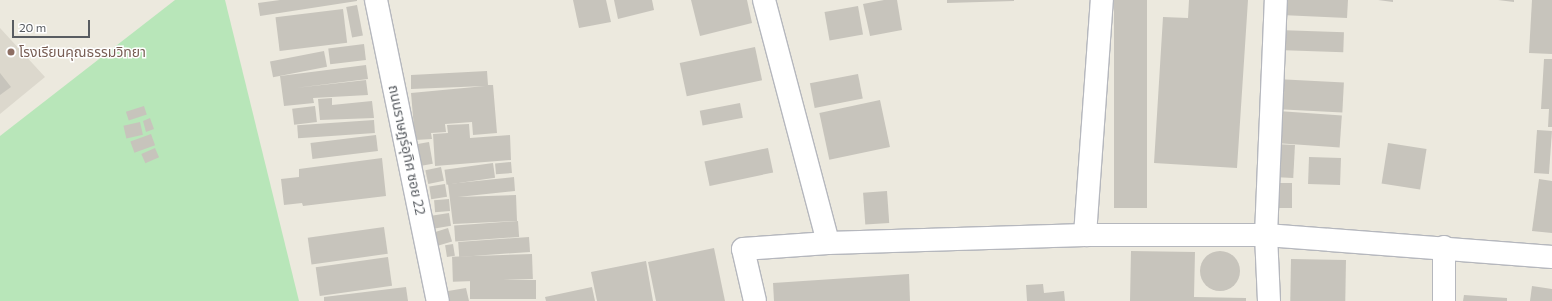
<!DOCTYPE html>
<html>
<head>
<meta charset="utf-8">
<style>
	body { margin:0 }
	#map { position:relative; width:1552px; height:301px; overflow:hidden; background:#ece9de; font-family:Commissioner,"Noto Sans Thai",sans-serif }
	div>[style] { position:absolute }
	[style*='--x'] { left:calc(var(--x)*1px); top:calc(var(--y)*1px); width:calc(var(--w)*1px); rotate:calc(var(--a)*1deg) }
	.education>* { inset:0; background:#dcd8cd }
	.green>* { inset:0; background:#b8e6b9 }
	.building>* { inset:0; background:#c7c4bc; transform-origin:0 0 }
	.round { border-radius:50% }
	.roads { filter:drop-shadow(1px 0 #b5b7bd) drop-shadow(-1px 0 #b5b7bd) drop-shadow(0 1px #b5b7bd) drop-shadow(0 -1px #b5b7bd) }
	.minor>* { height:22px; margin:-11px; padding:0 11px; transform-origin:11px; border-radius:11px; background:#fff }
	.dots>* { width:11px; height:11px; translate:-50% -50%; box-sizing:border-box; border:2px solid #fff; border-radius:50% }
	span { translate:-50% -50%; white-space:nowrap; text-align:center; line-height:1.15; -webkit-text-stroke:3px #fff; paint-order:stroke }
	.education-label { font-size:14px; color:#785e54 }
	.left { translate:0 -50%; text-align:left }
	.street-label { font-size:14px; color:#585c61 }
	.scale { position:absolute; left:12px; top:20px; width:78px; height:18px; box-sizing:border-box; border:2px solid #585c61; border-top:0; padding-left:5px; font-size:12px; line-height:14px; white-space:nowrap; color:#585c61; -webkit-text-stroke:3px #fff; paint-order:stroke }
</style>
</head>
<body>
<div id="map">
	<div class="education">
		<i style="clip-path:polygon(0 28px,45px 77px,0 114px)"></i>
	</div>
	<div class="green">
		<i style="clip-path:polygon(175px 0,225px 0,299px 301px,0 301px,0 136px)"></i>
	</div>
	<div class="building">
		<i style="clip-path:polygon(280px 0,357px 0,357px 1px,260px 16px,258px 3px)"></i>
		<i style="clip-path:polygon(573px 0,606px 0,611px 22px,579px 28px)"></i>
		<i style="clip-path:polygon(614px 0,652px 0,654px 10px,618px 19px)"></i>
		<i style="clip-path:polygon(691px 0,747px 0,752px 23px,700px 36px)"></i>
		<i style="clip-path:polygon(884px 0,897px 0,902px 30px,870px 36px,863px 4px)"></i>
		<i style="clip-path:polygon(947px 0,1014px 0,1014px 1px,947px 3px)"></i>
		<i style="left:1114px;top:0;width:33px;height:208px"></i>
		<i style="clip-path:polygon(1189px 0,1248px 0,1237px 168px,1154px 163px,1163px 17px,1188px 18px)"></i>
		<i style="clip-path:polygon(1281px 0,1348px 0,1347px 18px,1281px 15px)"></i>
		<i style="clip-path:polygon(1378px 0,1393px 0,1393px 2px)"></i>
		<i style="clip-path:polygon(1498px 0,1514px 0,1514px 2px)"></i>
		<i style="clip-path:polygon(1532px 0,1552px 0,1552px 54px,1529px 53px)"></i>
		<i style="left:357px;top:5px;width:31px;height:11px;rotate:79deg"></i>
		<i style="left:858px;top:6px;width:29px;height:34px;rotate:80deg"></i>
		<i style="left:343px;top:9px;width:34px;height:68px;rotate:83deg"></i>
		<i style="left:1278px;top:30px;width:66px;height:20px;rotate:2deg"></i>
		<i style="left:364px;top:44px;width:16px;height:36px;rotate:83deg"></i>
		<i style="left:755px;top:47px;width:34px;height:77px;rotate:78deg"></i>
		<i style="left:324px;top:51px;width:16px;height:55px;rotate:79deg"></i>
		<i style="clip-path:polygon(1544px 59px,1552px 59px,1552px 127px,1548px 127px,1549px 109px,1541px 109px)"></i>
		<i style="clip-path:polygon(366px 65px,368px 79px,295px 88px,366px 80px,368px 95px,313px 98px,314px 103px,284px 106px,280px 76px)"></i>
		<i style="clip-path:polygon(487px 71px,488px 85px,493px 85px,497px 133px,473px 135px,472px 122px,445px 124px,446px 132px,431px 133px,432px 139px,415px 140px,411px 93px,485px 86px,411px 89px,411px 75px)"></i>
		<i style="clip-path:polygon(0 73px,11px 87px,0 95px)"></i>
		<i style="left:858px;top:74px;width:25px;height:49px;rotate:79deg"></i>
		<i style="left:1276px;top:79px;width:68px;height:30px;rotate:3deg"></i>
		<i style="clip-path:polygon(332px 98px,332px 105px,372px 101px,374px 118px,320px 120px,318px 99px)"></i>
		<i style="left:880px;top:100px;width:48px;height:62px;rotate:78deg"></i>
		<i style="left:740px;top:103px;width:15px;height:41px;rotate:79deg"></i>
		<i style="left:144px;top:106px;width:9px;height:19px;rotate:72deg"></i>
		<i style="left:315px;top:106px;width:16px;height:23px;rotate:83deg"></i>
		<i style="left:1278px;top:111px;width:64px;height:32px;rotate:4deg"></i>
		<i style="clip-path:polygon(150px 118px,154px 129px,146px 132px,143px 121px)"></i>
		<i style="left:374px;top:120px;width:13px;height:77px;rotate:86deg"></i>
		<i style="left:140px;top:122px;width:13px;height:17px;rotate:77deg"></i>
		<i style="clip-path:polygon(469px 124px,470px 138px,510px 135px,511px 160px,435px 166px,433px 134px,448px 133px,447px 125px)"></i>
		<i style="left:1537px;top:130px;width:15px;height:43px;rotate:4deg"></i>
		<i style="left:151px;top:134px;width:12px;height:22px;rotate:70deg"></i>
		<i style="left:376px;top:135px;width:16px;height:66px;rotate:83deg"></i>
		<i style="left:429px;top:142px;width:22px;height:13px;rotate:80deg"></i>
		<i style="left:1388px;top:143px;width:39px;height:41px;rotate:9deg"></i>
		<i style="left:1275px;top:144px;width:20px;height:33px;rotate:3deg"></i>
		<i style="left:155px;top:148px;width:10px;height:15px;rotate:66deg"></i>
		<i style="left:768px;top:148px;width:25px;height:65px;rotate:78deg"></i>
		<i style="left:1309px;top:157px;width:32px;height:27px;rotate:2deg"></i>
		<i style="clip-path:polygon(382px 158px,386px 196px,303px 206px,302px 203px,284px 205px,281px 179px,299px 177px,299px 169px)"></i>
		<i style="left:511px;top:162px;width:11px;height:16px;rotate:85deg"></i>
		<i style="left:493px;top:163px;width:15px;height:49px;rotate:82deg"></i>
		<i style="left:441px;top:167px;width:14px;height:16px;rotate:78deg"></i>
		<i style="clip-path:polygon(514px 177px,515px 191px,458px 197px,516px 195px,517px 221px,453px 224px,448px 184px)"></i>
		<i style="clip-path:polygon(1539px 179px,1552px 181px,1552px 233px,1532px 231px)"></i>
		<i style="left:1292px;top:183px;width:25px;height:17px;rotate:90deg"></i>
		<i style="left:445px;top:184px;width:13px;height:16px;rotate:81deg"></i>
		<i style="left:887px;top:191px;width:32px;height:24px;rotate:86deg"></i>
		<i style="left:449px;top:199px;width:12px;height:15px;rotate:85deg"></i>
		<i style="left:449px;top:213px;width:13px;height:18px;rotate:81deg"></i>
		<i style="left:518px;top:221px;width:16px;height:64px;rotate:86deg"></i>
		<i style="left:384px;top:227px;width:27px;height:77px;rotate:82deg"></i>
		<i style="left:448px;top:228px;width:14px;height:15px;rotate:73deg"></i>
		<i style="left:529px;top:237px;width:15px;height:71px;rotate:86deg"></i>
		<i style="left:453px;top:244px;width:12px;height:8px;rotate:81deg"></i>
		<i style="clip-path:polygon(714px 248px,725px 301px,656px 301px,648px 262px)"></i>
		<i style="clip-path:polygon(1131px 251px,1195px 252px,1194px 297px,1246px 298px,1246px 301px,1130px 301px)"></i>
		<i class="round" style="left:1200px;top:251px;width:40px;height:40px"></i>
		<i style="left:532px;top:254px;width:25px;height:80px;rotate:88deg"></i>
		<i style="left:388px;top:257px;width:29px;height:73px;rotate:82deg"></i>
		<i style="left:1291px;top:259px;width:55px;height:42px;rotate:1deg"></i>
		<i style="clip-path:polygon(646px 261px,653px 301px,597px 301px,591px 272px)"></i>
		<i style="clip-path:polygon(909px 274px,910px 301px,774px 301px,773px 283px)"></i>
		<i style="left:536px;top:280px;width:19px;height:66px;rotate:90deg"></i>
		<i style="clip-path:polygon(1043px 284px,1044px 293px,1064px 291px,1065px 301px,1027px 301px,1026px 285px)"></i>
		<i style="clip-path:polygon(1532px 286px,1552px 289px,1552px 301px,1530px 301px)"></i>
		<i style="clip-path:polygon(406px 287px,408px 301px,324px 301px,324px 297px)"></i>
		<i style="clip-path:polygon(592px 287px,595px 301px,546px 301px,545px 297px)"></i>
		<i style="clip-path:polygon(466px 288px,469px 301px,450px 301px,448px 291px)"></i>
		<i style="clip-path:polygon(1464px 295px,1507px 298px,1507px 301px,1463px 301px)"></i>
	</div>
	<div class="roads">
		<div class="minor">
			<i style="--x:376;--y:0;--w:307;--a:78.4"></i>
			<i style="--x:764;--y:0;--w:251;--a:75.2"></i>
			<i style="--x:1085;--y:235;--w:236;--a:-85.9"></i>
			<i style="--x:755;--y:301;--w:53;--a:-103"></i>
			<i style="--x:743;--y:249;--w:85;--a:-4"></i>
			<i style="--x:828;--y:243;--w:257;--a:-1.8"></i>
			<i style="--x:1085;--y:235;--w:181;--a:0"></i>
			<i style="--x:1266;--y:235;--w:287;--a:4.4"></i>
			<i style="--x:1269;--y:301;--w:66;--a:-92.6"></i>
			<i style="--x:1266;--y:235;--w:235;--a:-87.6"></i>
			<i style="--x:1444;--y:301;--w:54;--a:-90"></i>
		</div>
	</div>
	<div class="dots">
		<i style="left:11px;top:52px;background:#8d6e63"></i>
	</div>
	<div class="education-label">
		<span class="left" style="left:19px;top:52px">โรงเรียนคุณธรรมวิทยา</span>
	</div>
	<div class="street-label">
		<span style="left:407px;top:150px;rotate:78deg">ถนนราษฎร์อุทิศ ซอย 22</span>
	</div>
	<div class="scale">20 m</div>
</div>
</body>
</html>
